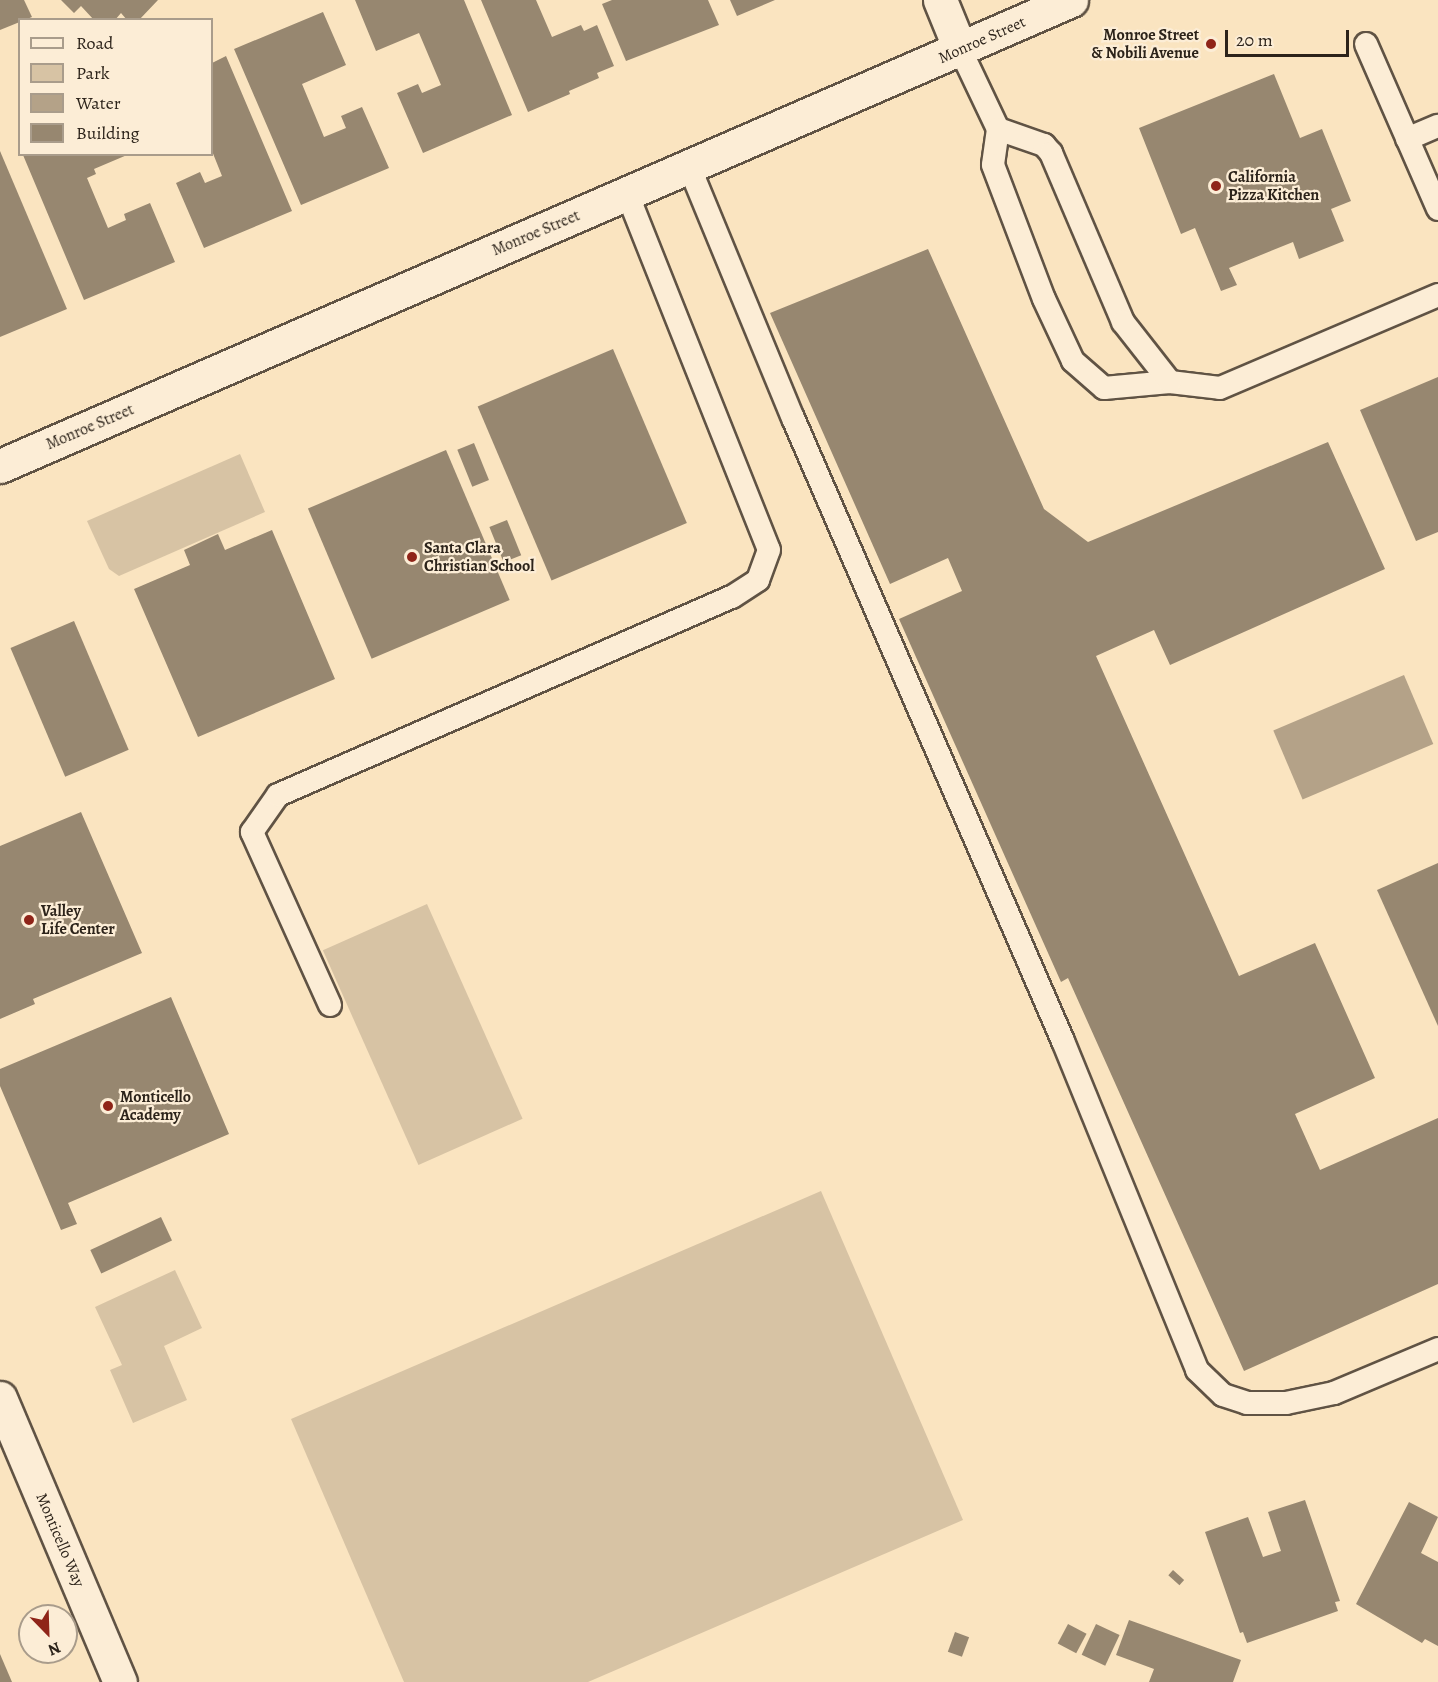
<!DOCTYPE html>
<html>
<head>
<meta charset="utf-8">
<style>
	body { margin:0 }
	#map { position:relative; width:1438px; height:1682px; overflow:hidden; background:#fae4c0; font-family:Alegreya,serif }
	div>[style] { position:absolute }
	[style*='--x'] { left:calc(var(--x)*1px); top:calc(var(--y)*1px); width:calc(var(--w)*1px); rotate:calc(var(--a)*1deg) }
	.green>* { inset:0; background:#d7c3a4; transform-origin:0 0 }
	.water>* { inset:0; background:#b4a288; transform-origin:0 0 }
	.building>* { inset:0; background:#978770; transform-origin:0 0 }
	.roads { filter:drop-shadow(2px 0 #605344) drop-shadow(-2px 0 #605344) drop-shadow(0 2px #605344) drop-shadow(0 -2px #605344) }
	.lane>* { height:22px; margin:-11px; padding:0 11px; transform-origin:11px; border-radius:11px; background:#fcedd6 }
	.street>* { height:33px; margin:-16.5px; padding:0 16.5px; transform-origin:16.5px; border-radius:16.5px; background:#fcedd6 }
	.secondary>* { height:33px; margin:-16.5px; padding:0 16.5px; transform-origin:16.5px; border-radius:16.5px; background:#fcedd6 }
	.dots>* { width:16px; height:16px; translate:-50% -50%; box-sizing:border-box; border:3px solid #fcedd6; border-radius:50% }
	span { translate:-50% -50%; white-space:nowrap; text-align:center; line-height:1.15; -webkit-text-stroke:4.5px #fcedd6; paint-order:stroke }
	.poi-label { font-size:16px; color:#2c231a; font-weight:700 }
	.right { translate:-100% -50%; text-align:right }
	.left { translate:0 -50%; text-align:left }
	.street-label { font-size:16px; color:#2c231a }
	.legend { position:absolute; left:18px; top:18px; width:195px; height:138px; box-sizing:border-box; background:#fcedd6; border:2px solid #a99c8b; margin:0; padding:8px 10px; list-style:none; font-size:18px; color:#2c231a }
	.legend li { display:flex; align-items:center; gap:12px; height:30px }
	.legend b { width:30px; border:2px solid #a99c8b }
	.north { position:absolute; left:18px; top:1604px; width:60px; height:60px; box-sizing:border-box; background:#fcedd6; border:2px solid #a99c8b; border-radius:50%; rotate:157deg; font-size:16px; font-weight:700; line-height:24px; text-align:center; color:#2c231a }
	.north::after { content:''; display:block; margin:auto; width:21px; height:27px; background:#8f2418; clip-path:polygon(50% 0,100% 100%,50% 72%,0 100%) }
	.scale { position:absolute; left:1225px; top:30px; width:124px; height:27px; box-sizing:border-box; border:3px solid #2c231a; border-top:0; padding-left:8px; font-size:18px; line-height:21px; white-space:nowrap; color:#2c231a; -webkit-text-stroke:4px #fcedd6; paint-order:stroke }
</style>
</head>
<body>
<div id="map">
	<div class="green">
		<i style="clip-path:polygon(240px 454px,265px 512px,119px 576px,109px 569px,87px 521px)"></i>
		<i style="left:427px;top:904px;width:235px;height:114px;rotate:66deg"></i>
		<i style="clip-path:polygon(821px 1191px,963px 1520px,588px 1682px,404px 1682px,291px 1419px)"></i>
		<i style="clip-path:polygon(175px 1270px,202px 1328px,164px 1346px,187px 1400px,133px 1423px,110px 1370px,122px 1365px,95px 1307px)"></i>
	</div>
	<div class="water">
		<i style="left:1404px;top:675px;width:75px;height:142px;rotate:67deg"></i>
	</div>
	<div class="building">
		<i style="clip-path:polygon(0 0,24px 0,32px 17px,0 30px)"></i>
		<i style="clip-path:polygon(61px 0,158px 0,139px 20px,127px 20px,121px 13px,115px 20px,94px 20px,81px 6px,74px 13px)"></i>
		<i style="clip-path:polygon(355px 0,464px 0,512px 115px,423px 153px,397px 93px,418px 84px,422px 93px,441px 85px,419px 33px,376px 51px)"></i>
		<i style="clip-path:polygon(481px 0,536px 0,552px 37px,581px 25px,584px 31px,597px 25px,614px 66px,597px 73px,599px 78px,569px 91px,570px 94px,528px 112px)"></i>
		<i style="clip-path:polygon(612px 0,708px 0,719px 25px,626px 61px,602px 4px)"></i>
		<i style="clip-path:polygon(730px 0,775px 0,737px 16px)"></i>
		<i style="clip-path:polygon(323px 12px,346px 65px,302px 84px,324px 137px,346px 128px,341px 116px,362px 107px,389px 168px,301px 205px,234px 49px)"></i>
		<i style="clip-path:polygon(226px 56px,292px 211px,204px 248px,176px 183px,200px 172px,205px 183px,222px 176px,212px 151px,212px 63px)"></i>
		<i style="clip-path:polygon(1274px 74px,1300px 138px,1322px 129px,1351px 201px,1331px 209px,1344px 241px,1299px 259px,1293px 242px,1229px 268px,1237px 285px,1221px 291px,1195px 228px,1181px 234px,1139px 128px)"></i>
		<i style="clip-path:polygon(0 151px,67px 309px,0 337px)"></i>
		<i style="clip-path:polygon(23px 155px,127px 155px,94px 169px,96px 174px,87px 178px,108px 228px,126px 220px,124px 214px,150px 203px,175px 262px,84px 300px)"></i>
		<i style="clip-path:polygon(928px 249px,1044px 509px,1088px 542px,1328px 442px,1385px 569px,1170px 665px,1154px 630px,1096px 656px,1239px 976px,1315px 943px,1375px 1078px,1295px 1114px,1320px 1170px,1438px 1118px,1438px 1284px,1244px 1371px,1068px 978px,1061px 982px,899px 619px,962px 591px,948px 558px,890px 584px,770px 313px)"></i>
		<i style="left:613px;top:349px;width:189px;height:147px;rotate:67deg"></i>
		<i style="clip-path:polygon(1438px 377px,1438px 532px,1416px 541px,1360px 410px)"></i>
		<i style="left:474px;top:443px;width:40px;height:18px;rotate:68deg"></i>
		<i style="left:446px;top:450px;width:163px;height:150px;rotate:67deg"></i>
		<i style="left:507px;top:520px;width:38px;height:19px;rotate:68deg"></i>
		<i style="clip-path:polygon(272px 530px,335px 679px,198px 737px,134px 589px,190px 565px,184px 550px,218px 534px,225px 550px)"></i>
		<i style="left:74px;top:621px;width:140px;height:69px;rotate:67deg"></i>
		<i style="clip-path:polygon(81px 812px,142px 953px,33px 999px,35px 1004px,0 1019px,0 846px)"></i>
		<i style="clip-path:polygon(1438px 863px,1438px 1026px,1377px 890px)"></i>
		<i style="clip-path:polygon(171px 997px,229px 1134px,68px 1203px,77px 1224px,61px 1230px,0 1086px,0 1069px)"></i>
		<i style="left:161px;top:1217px;width:26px;height:78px;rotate:65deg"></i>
		<i style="clip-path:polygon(1305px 1500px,1340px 1601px,1335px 1602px,1338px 1611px,1247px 1643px,1243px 1632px,1240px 1633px,1205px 1532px,1248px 1517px,1263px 1557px,1281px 1551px,1268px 1512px)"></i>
		<i style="clip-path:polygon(1409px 1502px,1438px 1517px,1421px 1553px,1438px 1562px,1438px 1646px,1425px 1639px,1422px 1643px,1356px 1604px)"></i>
		<i style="left:1173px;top:1570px;width:15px;height:7px;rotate:42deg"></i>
		<i style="clip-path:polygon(1129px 1620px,1241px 1660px,1233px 1682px,1149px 1682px,1154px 1669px,1116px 1655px)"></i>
		<i style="left:1068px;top:1624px;width:21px;height:22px;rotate:28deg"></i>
		<i style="left:1096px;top:1624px;width:26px;height:34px;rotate:25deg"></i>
		<i style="left:955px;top:1632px;width:15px;height:21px;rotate:20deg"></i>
		<i style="clip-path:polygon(0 1654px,12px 1682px,0 1682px)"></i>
	</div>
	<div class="roads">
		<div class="lane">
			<i style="--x:1366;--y:44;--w:180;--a:66.4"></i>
			<i style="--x:960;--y:49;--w:89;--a:64.6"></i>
			<i style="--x:998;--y:129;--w:36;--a:98"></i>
			<i style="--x:993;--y:165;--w:143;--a:69.2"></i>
			<i style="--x:1044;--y:299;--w:68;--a:64.9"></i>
			<i style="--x:1073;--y:361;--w:41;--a:41.1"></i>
			<i style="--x:1104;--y:388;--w:66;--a:-5.2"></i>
			<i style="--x:1170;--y:382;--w:50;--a:6.8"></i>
			<i style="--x:1220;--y:388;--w:237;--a:-23.1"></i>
			<i style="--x:998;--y:129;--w:49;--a:19.2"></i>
			<i style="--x:1044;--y:145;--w:11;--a:49"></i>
			<i style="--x:1051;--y:153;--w:184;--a:66.9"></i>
			<i style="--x:1123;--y:322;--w:76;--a:51.9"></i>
			<i style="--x:1407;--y:139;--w:34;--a:-23"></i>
			<i style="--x:689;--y:166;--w:273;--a:67.6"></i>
			<i style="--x:793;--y:418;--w:679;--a:66.57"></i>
			<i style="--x:1063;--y:1041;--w:355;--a:67.8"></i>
			<i style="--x:1197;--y:1370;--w:36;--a:44"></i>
			<i style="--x:1223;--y:1395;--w:25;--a:18"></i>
			<i style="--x:1247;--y:1403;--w:39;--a:0"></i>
			<i style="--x:1286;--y:1403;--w:49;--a:-11.8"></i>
			<i style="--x:1334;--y:1393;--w:113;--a:-22.9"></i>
			<i style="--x:330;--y:1005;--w:190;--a:-114.3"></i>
			<i style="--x:252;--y:832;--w:45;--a:-54.9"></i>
			<i style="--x:278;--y:795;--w:495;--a:-23.6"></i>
			<i style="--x:732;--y:597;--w:31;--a:-33"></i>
			<i style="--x:758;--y:580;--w:32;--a:-70"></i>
			<i style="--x:769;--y:550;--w:384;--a:-111.7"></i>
		</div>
		<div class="street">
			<i style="--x:940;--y:0;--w:53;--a:67.8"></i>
			<i style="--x:0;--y:1398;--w:308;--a:67.1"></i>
		</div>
		<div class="secondary">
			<i style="--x:0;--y:466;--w:1168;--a:-23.51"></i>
		</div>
	</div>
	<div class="dots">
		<i style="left:1211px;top:44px;background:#8f2418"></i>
		<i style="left:1216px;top:186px;background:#8f2418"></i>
		<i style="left:412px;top:557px;background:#8f2418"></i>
		<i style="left:29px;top:920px;background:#8f2418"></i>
		<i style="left:108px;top:1106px;background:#8f2418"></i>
	</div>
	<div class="poi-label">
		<span class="right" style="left:1199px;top:44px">Monroe Street<br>&amp; Nobili Avenue</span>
		<span class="left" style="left:1228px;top:186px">California<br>Pizza Kitchen</span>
		<span class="left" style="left:424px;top:557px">Santa Clara<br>Christian School</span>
		<span class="left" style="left:41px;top:920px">Valley<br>Life Center</span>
		<span class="left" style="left:120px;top:1106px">Monticello<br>Academy</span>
	</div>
	<div class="street-label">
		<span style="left:982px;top:40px;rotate:-24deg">Monroe Street</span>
		<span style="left:536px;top:233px;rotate:-23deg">Monroe Street</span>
		<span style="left:90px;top:427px;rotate:-23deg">Monroe Street</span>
		<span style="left:60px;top:1540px;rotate:67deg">Monticello Way</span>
	</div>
	<ul class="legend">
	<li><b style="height:8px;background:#fcedd6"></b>Road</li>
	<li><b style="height:16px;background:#d7c3a4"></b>Park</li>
	<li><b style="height:16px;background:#b4a288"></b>Water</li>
	<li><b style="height:16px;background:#978770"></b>Building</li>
	</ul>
	<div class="north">N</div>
	<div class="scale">20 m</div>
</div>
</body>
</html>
